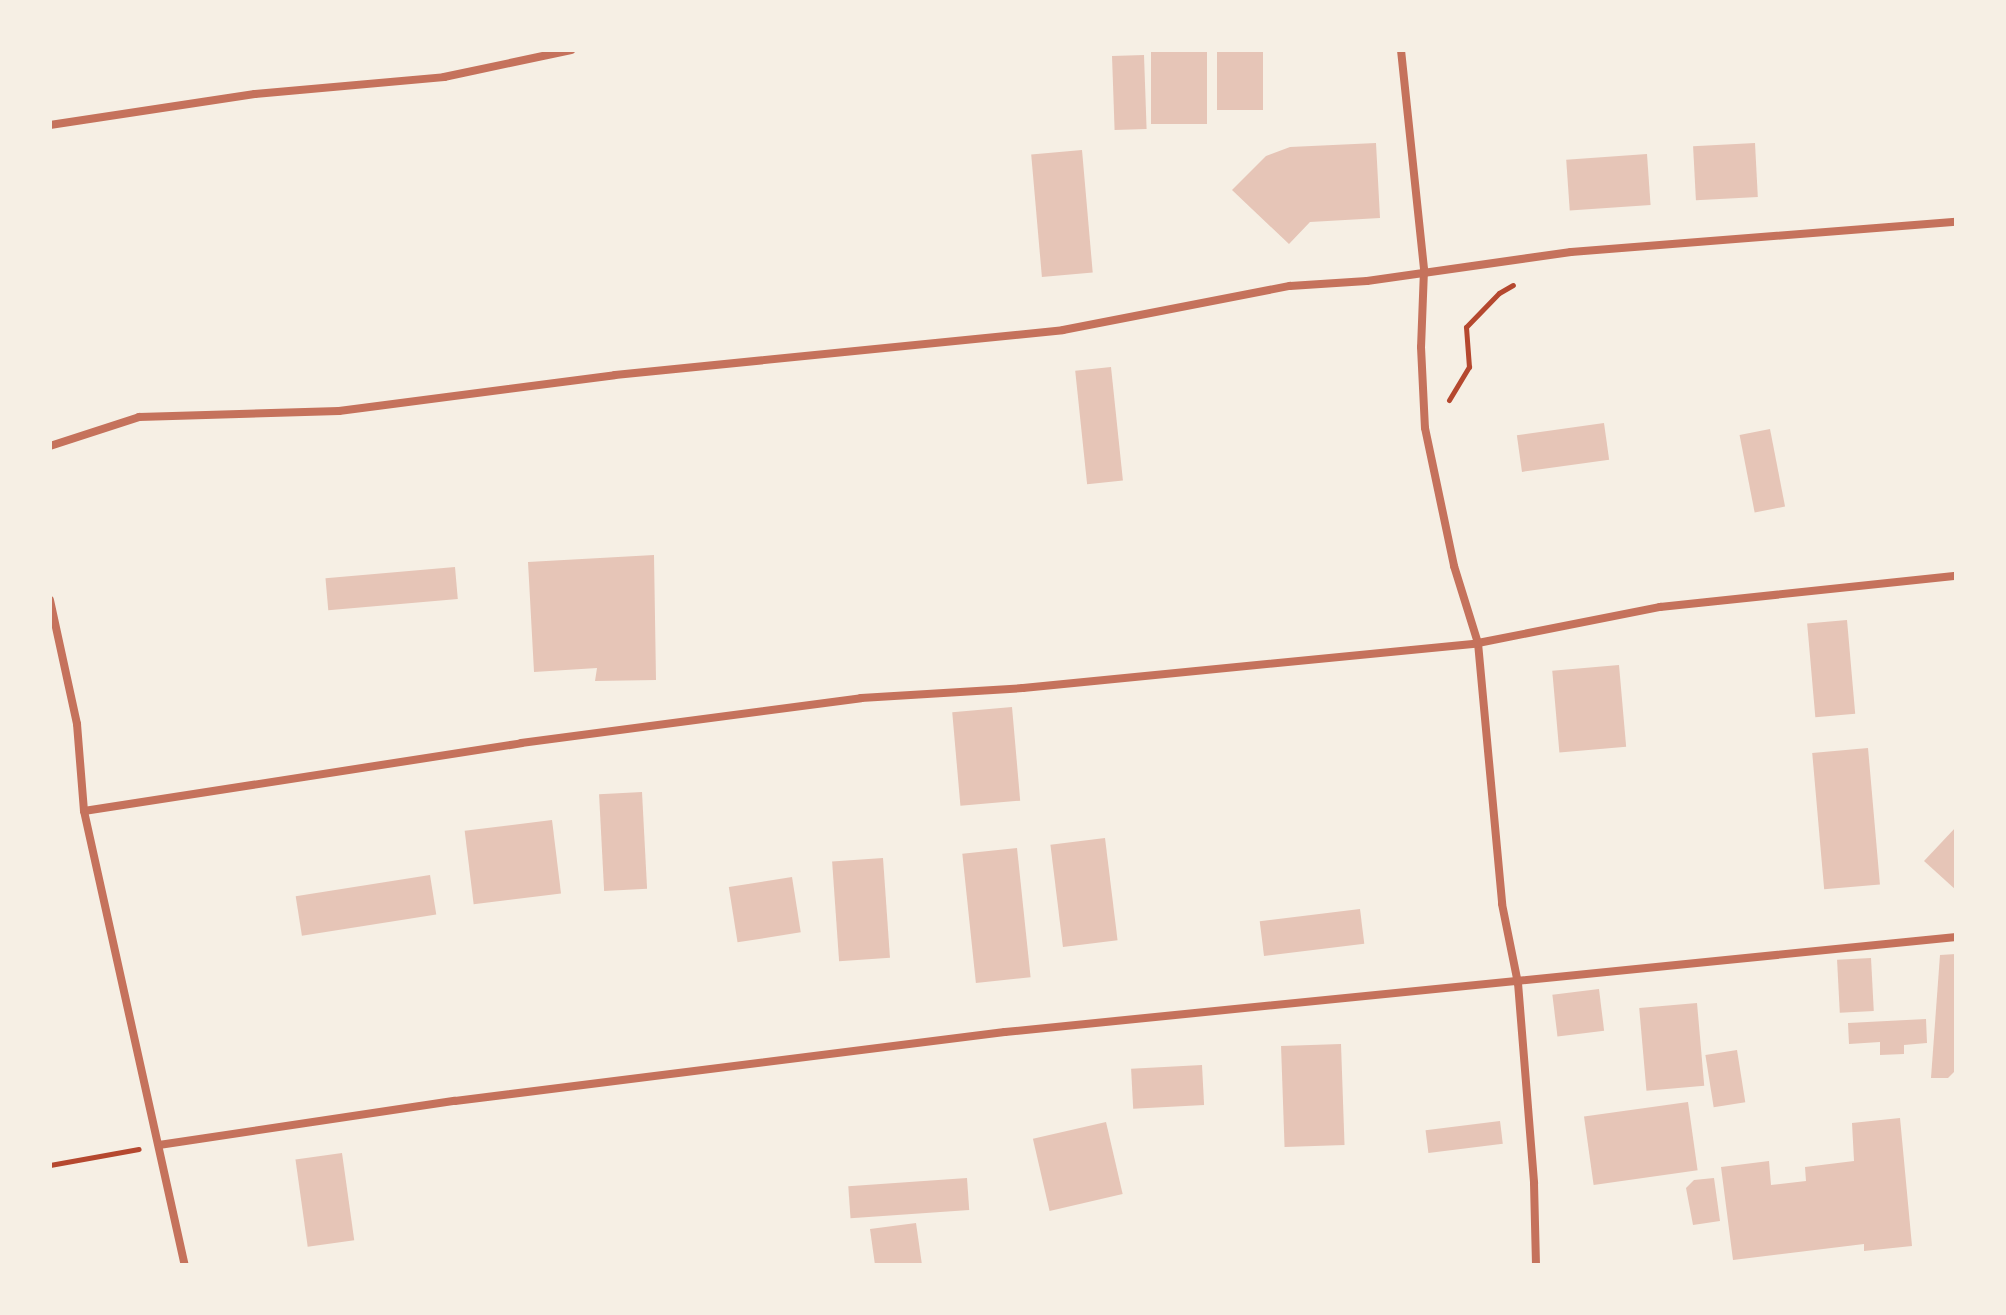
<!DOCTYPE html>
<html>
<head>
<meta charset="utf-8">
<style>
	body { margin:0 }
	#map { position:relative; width:2006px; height:1315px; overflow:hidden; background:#f6efe4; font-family:"Roboto Condensed",sans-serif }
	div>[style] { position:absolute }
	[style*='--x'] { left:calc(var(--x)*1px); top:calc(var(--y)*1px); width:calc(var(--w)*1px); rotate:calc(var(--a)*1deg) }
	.building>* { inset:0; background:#e6c5b7; transform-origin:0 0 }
	.path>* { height:5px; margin:-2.5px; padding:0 2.5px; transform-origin:2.5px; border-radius:2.5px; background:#b5482f }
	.minor>* { height:8px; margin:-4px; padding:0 4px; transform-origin:4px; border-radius:4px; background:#c5725c }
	span { translate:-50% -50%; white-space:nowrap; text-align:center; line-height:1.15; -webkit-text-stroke:8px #f6efe4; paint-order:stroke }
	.frame { position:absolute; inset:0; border:52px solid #f6efe4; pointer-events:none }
</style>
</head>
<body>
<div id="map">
	<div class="building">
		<i style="left:1151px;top:50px;width:56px;height:74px"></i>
		<i style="left:1217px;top:50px;width:46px;height:60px"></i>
		<i style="left:1144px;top:55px;width:74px;height:32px;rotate:88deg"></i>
		<i style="clip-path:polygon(1376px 143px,1380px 218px,1310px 222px,1289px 244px,1232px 190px,1266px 156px,1290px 147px)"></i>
		<i style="left:1755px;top:143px;width:54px;height:62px;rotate:87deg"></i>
		<i style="left:1082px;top:150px;width:123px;height:51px;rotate:85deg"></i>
		<i style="left:1647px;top:154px;width:51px;height:81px;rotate:86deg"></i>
		<i style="left:1111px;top:367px;width:114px;height:36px;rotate:84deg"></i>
		<i style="left:1604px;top:423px;width:37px;height:88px;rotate:82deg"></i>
		<i style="left:1770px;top:429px;width:79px;height:31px;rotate:79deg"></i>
		<i style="clip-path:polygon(654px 555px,656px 680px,595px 681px,597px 668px,534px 672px,528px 562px)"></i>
		<i style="left:455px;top:567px;width:32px;height:130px;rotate:85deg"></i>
		<i style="left:1847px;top:620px;width:94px;height:40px;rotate:85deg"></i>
		<i style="left:1619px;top:665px;width:82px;height:67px;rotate:85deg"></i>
		<i style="left:1012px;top:707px;width:94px;height:60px;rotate:85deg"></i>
		<i style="left:1868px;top:748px;width:137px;height:56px;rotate:85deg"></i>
		<i style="left:642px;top:792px;width:97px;height:43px;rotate:87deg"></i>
		<i style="left:552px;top:820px;width:74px;height:88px;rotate:83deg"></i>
		<i style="clip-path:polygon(1956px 827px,1956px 890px,1924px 861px)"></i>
		<i style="left:1105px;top:838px;width:103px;height:55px;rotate:83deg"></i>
		<i style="left:1017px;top:848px;width:130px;height:55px;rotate:84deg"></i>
		<i style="left:883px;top:858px;width:100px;height:51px;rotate:86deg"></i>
		<i style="left:430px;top:875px;width:40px;height:136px;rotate:81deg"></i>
		<i style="left:792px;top:877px;width:56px;height:64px;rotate:81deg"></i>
		<i style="left:1360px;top:909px;width:35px;height:101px;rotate:83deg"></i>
		<i style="clip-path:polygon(1956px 954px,1956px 1070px,1948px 1078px,1931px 1078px,1940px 955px)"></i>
		<i style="left:1871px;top:958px;width:53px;height:34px;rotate:87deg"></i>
		<i style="left:1599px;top:989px;width:42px;height:47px;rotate:83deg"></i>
		<i style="left:1697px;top:1003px;width:83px;height:58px;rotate:85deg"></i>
		<i style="clip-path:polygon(1926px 1019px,1927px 1043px,1904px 1045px,1904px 1054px,1880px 1055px,1880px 1042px,1849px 1044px,1848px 1023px)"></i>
		<i style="left:1341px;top:1044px;width:101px;height:60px;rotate:88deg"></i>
		<i style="left:1737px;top:1050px;width:53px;height:32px;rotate:81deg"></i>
		<i style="left:1202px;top:1065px;width:40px;height:71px;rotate:87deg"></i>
		<i style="left:1688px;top:1102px;width:69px;height:105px;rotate:82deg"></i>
		<i style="clip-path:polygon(1900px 1118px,1912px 1246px,1864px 1251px,1864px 1244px,1733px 1260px,1721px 1167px,1769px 1161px,1771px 1185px,1806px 1181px,1805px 1167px,1854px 1161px,1852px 1123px)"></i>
		<i style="left:1500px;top:1121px;width:23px;height:75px;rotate:83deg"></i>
		<i style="left:1106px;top:1122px;width:74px;height:75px;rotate:77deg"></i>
		<i style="left:342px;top:1153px;width:88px;height:47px;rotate:82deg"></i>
		<i style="left:967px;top:1178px;width:32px;height:119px;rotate:86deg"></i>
		<i style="clip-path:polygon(1714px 1178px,1720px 1221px,1693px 1225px,1686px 1188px,1694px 1180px)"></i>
		<i style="clip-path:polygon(916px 1223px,922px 1265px,875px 1265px,870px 1229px)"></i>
	</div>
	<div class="path">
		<i style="--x:1449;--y:400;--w:39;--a:-59"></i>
		<i style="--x:1469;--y:367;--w:40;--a:-94.3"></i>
		<i style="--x:1466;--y:327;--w:47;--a:-45.9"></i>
		<i style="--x:1499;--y:293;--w:16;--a:-30"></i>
		<i style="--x:50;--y:1165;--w:90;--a:-10.2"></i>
	</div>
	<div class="minor">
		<i style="--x:1401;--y:50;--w:221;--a:84"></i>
		<i style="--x:1424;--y:270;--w:77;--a:92.2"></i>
		<i style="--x:1421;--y:347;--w:81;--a:87.2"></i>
		<i style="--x:1425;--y:428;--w:141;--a:78.1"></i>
		<i style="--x:1454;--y:566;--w:81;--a:72.7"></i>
		<i style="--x:1478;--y:643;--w:262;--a:84.7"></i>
		<i style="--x:1502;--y:904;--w:81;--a:78.6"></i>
		<i style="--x:1518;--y:983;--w:201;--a:85.4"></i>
		<i style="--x:1534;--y:1183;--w:82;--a:88.6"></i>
		<i style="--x:50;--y:125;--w:207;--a:-8.6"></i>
		<i style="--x:255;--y:94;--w:190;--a:-5.1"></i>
		<i style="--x:444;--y:77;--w:130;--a:-12"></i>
		<i style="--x:50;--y:446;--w:94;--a:-18"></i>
		<i style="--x:139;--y:417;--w:200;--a:-1.7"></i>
		<i style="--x:339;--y:411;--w:278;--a:-7.4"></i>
		<i style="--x:615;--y:375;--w:450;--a:-5.7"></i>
		<i style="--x:1063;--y:330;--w:231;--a:-11"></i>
		<i style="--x:1290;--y:286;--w:77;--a:-3.7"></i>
		<i style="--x:1367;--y:281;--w:206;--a:-8.1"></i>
		<i style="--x:1571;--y:252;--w:386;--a:-4.5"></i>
		<i style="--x:50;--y:600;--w:127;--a:77.7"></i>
		<i style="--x:77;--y:724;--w:87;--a:85.4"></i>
		<i style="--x:84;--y:811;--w:465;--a:77.5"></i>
		<i style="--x:84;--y:811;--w:442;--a:-8.8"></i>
		<i style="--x:521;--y:743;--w:343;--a:-7.5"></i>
		<i style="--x:861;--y:698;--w:162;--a:-3.5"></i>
		<i style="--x:1023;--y:688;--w:457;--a:-5.6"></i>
		<i style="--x:1478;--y:643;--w:186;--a:-11.2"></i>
		<i style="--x:1660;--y:607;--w:298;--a:-6"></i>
		<i style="--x:159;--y:1145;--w:299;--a:-8.5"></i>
		<i style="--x:455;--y:1101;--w:554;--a:-7.15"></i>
		<i style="--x:1005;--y:1032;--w:956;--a:-5.7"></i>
	</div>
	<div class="frame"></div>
</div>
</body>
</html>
